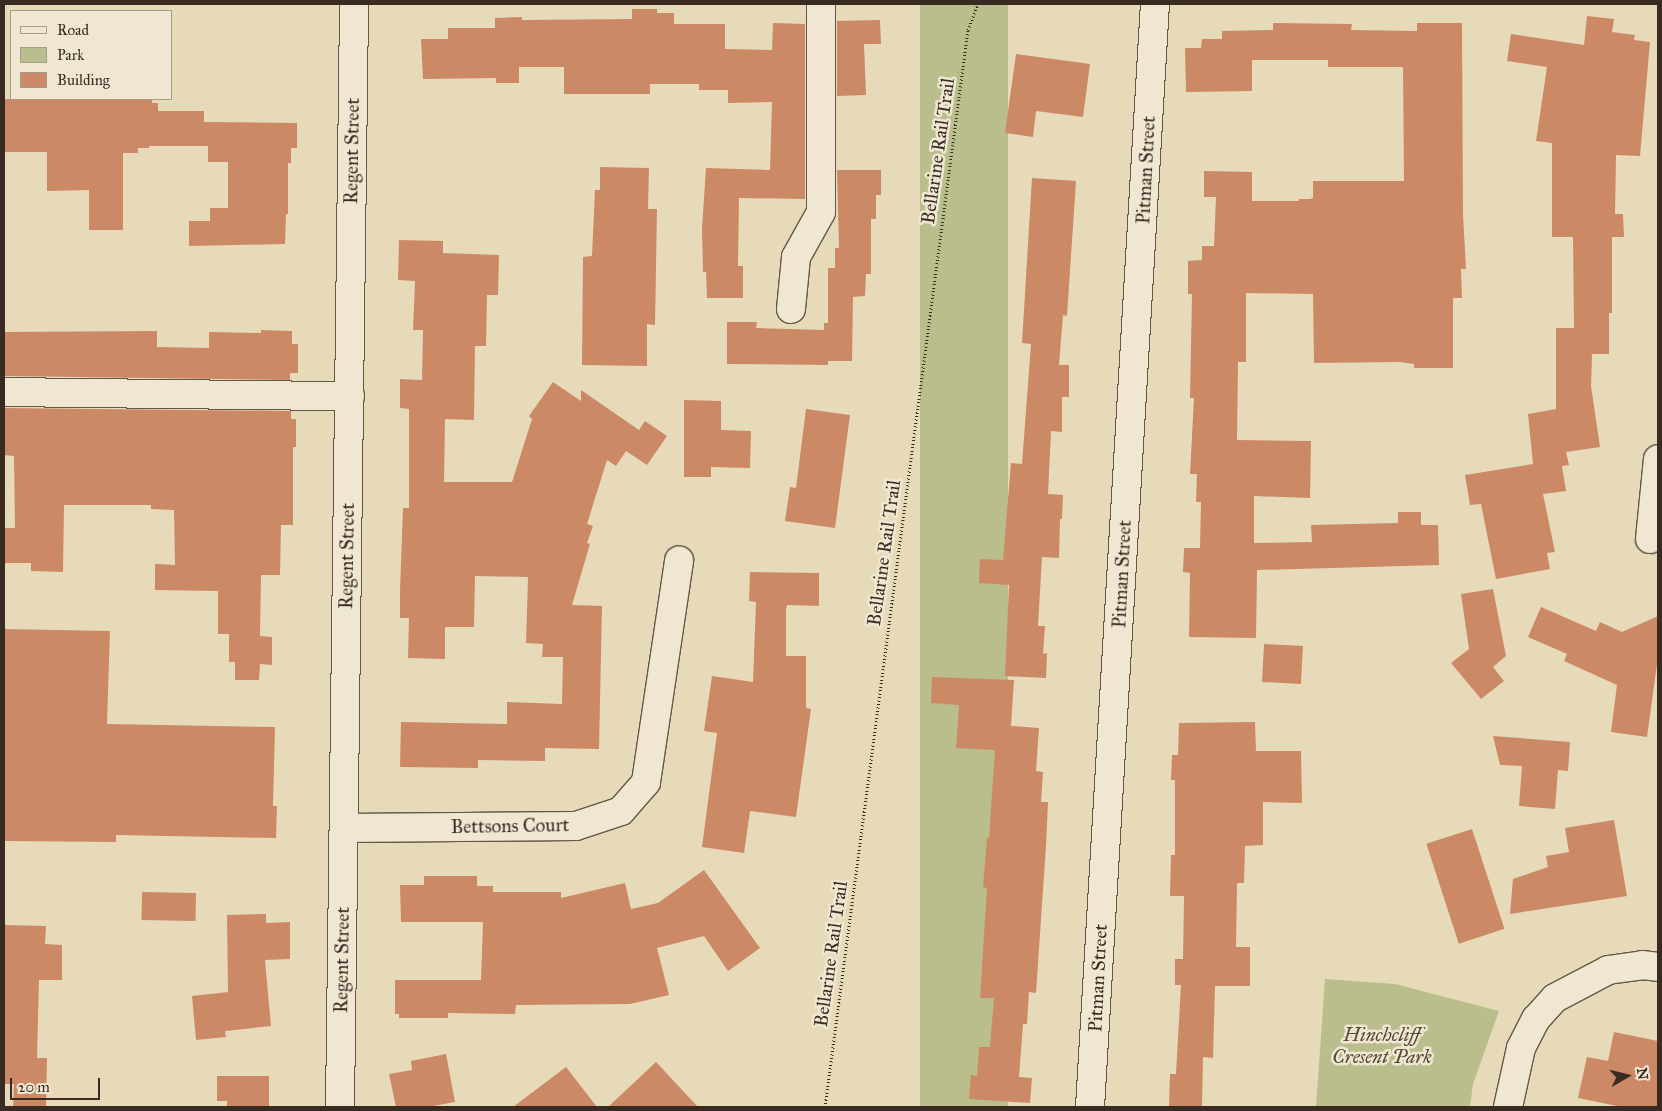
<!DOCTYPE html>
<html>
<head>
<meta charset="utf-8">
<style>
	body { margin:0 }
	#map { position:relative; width:1662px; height:1111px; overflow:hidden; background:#e7dab9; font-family:"IM FELL Great Primer",serif }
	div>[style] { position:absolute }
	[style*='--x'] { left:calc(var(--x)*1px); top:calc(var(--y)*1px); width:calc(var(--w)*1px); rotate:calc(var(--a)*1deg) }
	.green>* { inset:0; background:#b9be8c; transform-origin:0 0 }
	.building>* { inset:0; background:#cc8966; transform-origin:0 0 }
	.path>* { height:3px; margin-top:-1.5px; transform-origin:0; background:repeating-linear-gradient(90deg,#392b22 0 1px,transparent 0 3.5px) }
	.roads { filter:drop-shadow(1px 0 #645748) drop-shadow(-1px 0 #645748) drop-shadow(0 1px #645748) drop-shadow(0 -1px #645748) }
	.minor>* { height:28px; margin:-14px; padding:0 14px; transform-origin:14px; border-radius:14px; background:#efe7d2 }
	span { translate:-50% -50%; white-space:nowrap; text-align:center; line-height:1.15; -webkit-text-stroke:5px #efe7d2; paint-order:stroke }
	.street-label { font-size:19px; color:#392b22 }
	.park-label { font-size:19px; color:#534837; font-style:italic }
	.frame { position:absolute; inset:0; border:5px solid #392b22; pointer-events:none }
	.legend { position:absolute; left:10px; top:10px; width:162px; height:90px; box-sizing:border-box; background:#efe7d2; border:1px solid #a69c8c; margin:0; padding:6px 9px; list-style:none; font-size:15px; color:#392b22 }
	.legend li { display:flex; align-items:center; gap:10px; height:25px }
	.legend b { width:25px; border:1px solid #a69c8c }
	.north { position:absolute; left:1602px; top:1051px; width:50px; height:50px; -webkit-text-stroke:4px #efe7d2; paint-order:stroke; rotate:82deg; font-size:14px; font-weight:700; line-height:20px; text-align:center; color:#392b22 }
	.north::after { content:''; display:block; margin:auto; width:18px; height:22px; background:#392b22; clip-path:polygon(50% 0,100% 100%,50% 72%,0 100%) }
	.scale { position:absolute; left:10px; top:1078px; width:90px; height:22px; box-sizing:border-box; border:2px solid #392b22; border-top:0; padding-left:6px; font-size:15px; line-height:18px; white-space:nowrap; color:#392b22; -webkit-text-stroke:4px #efe7d2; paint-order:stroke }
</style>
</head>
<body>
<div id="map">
	<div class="green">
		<i style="left:920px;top:4px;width:88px;height:1113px"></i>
		<i style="clip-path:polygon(1325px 979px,1395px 984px,1499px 1011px,1473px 1084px,1470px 1107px,1316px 1107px)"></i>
	</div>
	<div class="building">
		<i style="clip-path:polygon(632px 9px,657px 9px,657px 13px,674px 13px,674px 24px,725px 24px,725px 49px,772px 50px,773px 23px,805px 24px,805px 199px,739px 198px,738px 266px,743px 266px,743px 298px,707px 298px,706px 272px,703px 272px,702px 228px,706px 168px,770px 170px,772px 102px,728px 103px,728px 90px,699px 90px,699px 84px,650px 84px,650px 94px,564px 94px,564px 67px,519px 67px,519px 83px,496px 83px,496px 78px,423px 79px,421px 39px,448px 39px,448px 28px,495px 28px,495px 18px,522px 17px,522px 20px,632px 19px)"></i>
		<i style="clip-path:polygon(1587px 16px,1614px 19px,1612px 32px,1635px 35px,1634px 40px,1650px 42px,1640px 156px,1616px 155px,1615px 214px,1623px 214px,1624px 237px,1612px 237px,1612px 313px,1609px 313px,1609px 354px,1592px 354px,1591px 386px,1600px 447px,1566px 452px,1569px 465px,1562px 466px,1566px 491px,1543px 494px,1555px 552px,1547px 553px,1550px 569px,1496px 579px,1481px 504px,1470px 505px,1465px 475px,1533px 464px,1528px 414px,1556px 409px,1556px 328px,1574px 328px,1573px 237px,1552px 237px,1552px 143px,1536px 141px,1547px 67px,1507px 61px,1511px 34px,1584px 45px)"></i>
		<i style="clip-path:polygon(880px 20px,881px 44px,864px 44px,866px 95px,837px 96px,837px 21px)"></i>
		<i style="clip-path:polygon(1273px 23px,1352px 24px,1351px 30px,1417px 31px,1417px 23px,1462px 23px,1463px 214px,1466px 269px,1461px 269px,1462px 298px,1453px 298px,1453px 368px,1414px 368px,1414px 364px,1400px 362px,1314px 363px,1313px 294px,1246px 293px,1246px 362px,1238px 362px,1237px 440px,1311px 441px,1310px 498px,1254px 496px,1254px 543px,1312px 542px,1311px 525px,1398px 523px,1398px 512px,1421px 512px,1421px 525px,1438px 525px,1439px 565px,1257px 570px,1256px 638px,1189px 637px,1190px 573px,1183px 572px,1184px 548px,1200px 548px,1201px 502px,1196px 502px,1197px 474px,1190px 474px,1194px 398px,1190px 398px,1192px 294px,1188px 294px,1188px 261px,1202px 260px,1202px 246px,1214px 246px,1216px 197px,1204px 197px,1204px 171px,1252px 172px,1252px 201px,1299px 201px,1299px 199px,1310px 199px,1313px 198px,1313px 181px,1404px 181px,1403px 67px,1328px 67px,1328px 60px,1252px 60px,1252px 91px,1186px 92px,1185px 48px,1201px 48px,1202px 39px,1222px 39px,1222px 31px,1273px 30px)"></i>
		<i style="clip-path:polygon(1016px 54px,1090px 64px,1083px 117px,1036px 111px,1033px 137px,1005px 133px)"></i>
		<i style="clip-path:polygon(4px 99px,152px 99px,152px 103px,158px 103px,158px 111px,204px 111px,204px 122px,297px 123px,297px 148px,291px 148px,291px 163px,288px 163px,288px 214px,286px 214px,285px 244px,189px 246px,189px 221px,210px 221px,210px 208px,228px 208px,228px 162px,208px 162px,208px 146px,149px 146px,149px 148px,138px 148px,138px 153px,123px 153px,123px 230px,89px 230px,89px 190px,47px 191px,47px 152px,4px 152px)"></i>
		<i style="clip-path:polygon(600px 167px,649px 168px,648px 209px,657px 209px,655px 325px,647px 324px,647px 366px,582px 365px,583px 257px,592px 256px,595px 190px,600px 190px)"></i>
		<i style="clip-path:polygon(837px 170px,881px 170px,881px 195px,876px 195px,876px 219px,871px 219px,871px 274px,866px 274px,865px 296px,853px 297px,852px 361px,828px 361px,828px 365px,727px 364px,727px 322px,757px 322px,756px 328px,824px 330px,824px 323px,828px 323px,828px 268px,835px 268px,835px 248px,839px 248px)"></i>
		<i style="clip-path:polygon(1032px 178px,1076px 181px,1067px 316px,1063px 315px,1059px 365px,1069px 365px,1069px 397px,1062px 397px,1062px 432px,1051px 431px,1048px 494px,1063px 495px,1062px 519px,1060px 519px,1059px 558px,1042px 557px,1038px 626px,1045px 626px,1043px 654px,1047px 653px,1046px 678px,1005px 676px,1009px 585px,979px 583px,980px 559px,1003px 560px,1011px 463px,1022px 464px,1031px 344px,1022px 343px)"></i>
		<i style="clip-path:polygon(399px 240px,443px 241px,443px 253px,499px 255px,498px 295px,487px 295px,486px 346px,475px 346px,474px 420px,445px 419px,444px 482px,512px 482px,532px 419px,529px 416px,553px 382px,581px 401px,581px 390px,639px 430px,645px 421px,667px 436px,647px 465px,626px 451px,616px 466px,607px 460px,587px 524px,593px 526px,587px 543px,590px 544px,572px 605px,602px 606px,599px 749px,545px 748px,545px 761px,478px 760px,478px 768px,400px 767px,401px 722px,507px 724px,507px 702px,562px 704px,563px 657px,542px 657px,543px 644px,526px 643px,528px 577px,475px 576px,474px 627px,445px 627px,445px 659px,408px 658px,409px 618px,400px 618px,400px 590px,403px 508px,409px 508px,409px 409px,400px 408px,400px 379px,422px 380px,423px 330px,413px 330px,415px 281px,398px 280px)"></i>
		<i style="clip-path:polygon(261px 330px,292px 331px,292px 344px,298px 344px,298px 373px,290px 373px,290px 380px,4px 376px,4px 332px,157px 331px,157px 347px,209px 348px,209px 332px,261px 333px)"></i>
		<i style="clip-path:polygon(684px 400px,721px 401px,721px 430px,751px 431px,750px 468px,711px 467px,711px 477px,684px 477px)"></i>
		<i style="clip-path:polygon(4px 408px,291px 411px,291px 419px,296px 419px,296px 447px,293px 447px,293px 525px,281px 525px,280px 575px,261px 575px,260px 636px,272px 637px,272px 665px,260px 664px,259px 680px,235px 680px,235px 662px,229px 662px,229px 634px,218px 634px,218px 591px,155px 590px,155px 564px,175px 565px,174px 510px,151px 509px,151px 505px,64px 505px,63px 572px,31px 571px,31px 563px,4px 563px,4px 528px,15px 528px,14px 456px,4px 455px)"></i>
		<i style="clip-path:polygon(806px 409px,850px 415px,835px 528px,785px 521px,790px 487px,796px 488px)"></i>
		<i style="clip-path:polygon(750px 572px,819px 573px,819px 606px,787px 605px,786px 610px,786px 656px,806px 656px,806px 708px,811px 709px,796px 817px,750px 811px,744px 853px,702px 847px,717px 733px,704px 731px,712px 676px,753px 682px,756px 602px,749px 601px)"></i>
		<i style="clip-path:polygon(1493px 589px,1506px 656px,1493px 667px,1504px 681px,1481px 699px,1451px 663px,1469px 649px,1461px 594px)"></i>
		<i style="clip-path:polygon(1541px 607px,1596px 631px,1600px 622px,1622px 632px,1658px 616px,1658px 657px,1647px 737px,1611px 732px,1617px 685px,1564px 661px,1567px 654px,1528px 637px)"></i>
		<i style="clip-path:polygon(4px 629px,110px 631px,107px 724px,275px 727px,273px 806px,277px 806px,276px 838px,116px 835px,116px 842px,4px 841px)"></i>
		<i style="left:1264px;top:644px;width:39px;height:38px;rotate:3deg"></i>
		<i style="clip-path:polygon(932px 677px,1014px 680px,1011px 726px,1039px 728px,1036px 771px,1043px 772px,1041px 802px,1048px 802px,1046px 846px,1036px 993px,1029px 992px,1027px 1024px,1023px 1024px,1019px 1077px,1032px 1078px,1030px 1103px,969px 1099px,971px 1075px,977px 1076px,979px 1047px,990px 1047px,994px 998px,980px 998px,987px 888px,983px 887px,987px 838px,989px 838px,995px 750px,956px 748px,959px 705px,931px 703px)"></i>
		<i style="clip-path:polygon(1255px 722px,1256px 751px,1301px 751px,1302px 803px,1263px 802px,1263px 845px,1245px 846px,1244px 883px,1237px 883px,1236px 947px,1250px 947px,1250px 986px,1215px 986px,1213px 1058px,1203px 1057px,1202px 1107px,1169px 1107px,1170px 1074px,1176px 1074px,1181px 985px,1175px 985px,1175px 959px,1183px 959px,1184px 896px,1170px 896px,1171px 855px,1175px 855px,1175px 780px,1171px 780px,1172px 755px,1178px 755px,1179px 723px)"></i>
		<i style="clip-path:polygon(1493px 736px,1570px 742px,1568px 771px,1558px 770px,1555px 809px,1519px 806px,1522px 766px,1500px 765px)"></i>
		<i style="clip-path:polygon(1614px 820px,1627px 896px,1510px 914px,1513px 879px,1548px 867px,1546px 856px,1569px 852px,1565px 828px)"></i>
		<i style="left:1472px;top:829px;width:105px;height:48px;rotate:72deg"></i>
		<i style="clip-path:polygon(704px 870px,760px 948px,728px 971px,704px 936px,657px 948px,669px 995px,630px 1004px,516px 1005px,515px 1014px,448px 1013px,448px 1018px,399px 1018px,399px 1014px,395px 1014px,395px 980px,481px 980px,483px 922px,401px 922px,400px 885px,424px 885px,424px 876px,477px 876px,477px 886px,493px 886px,493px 892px,561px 892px,561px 898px,625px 883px,631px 909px,658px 903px)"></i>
		<i style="left:142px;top:892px;width:54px;height:28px;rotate:1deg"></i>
		<i style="clip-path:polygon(266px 914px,266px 923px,290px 922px,290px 959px,265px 960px,271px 1026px,225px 1031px,226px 1037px,196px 1040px,192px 996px,228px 992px,227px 915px)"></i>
		<i style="clip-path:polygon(4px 925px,46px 926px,45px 944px,62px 945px,62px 980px,39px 980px,37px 1058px,47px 1058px,46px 1107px,13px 1107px,14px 1084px,4px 1084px)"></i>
		<i style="clip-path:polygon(1614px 1032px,1658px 1041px,1658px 1107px,1622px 1107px,1578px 1098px,1587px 1057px,1608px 1061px)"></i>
		<i style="clip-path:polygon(446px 1054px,455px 1102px,428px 1107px,396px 1107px,389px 1074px,412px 1070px,411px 1061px)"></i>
		<i style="clip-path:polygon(656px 1062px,698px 1107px,608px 1107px)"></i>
		<i style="clip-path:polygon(566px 1067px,597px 1107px,513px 1107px)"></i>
		<i style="clip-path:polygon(217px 1076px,269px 1076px,269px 1107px,227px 1107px,227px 1101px,217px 1101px)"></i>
	</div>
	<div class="path">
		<i style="--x:825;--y:1107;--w:1086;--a:-82.44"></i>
		<i style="--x:968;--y:30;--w:28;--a:-69"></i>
	</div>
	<div class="roads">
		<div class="minor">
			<i style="--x:791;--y:309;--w:52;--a:-84.5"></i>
			<i style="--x:796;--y:257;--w:51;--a:-60.9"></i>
			<i style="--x:821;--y:212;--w:208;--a:-90"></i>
			<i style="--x:4;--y:392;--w:346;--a:0.7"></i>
			<i style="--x:1650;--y:539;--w:80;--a:-84.3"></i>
			<i style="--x:344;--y:828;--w:232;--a:-0.5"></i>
			<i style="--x:576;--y:826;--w:47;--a:-18.4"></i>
			<i style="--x:621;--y:811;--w:38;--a:-49"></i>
			<i style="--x:646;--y:782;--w:224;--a:-81.5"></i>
			<i style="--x:340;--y:1107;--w:1103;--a:-89.27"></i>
			<i style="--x:1090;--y:1107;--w:1105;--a:-86.63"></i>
			<i style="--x:1508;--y:1107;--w:60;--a:-77.6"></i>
			<i style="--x:1521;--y:1048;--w:33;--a:-63"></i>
			<i style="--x:1536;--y:1019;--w:28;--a:-48"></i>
			<i style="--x:1555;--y:998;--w:60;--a:-27.8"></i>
			<i style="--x:1608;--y:970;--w:34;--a:-8"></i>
			<i style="--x:1642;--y:965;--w:16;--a:7"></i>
		</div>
	</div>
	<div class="street-label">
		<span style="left:352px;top:151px;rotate:-89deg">Regent Street</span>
		<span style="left:938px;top:151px;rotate:-82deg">Bellarine Rail Trail</span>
		<span style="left:1146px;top:170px;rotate:-87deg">Pitman Street</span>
		<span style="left:884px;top:553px;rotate:-82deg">Bellarine Rail Trail</span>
		<span style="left:347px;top:556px;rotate:-89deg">Regent Street</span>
		<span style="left:1122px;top:574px;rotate:-87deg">Pitman Street</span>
		<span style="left:510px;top:826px;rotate:-1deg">Bettsons Court</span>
		<span style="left:831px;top:954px;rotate:-82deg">Bellarine Rail Trail</span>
		<span style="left:342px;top:960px;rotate:-89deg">Regent Street</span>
		<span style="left:1098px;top:978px;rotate:-87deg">Pitman Street</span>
	</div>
	<div class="park-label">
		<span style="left:1382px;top:1046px">Hinchcliff<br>Cresent Park</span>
	</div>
	<div class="frame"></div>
	<ul class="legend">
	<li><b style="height:6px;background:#efe7d2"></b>Road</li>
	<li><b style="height:14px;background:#b9be8c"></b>Park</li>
	<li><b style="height:14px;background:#cc8966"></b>Building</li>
	</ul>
	<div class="north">N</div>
	<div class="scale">20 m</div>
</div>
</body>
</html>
